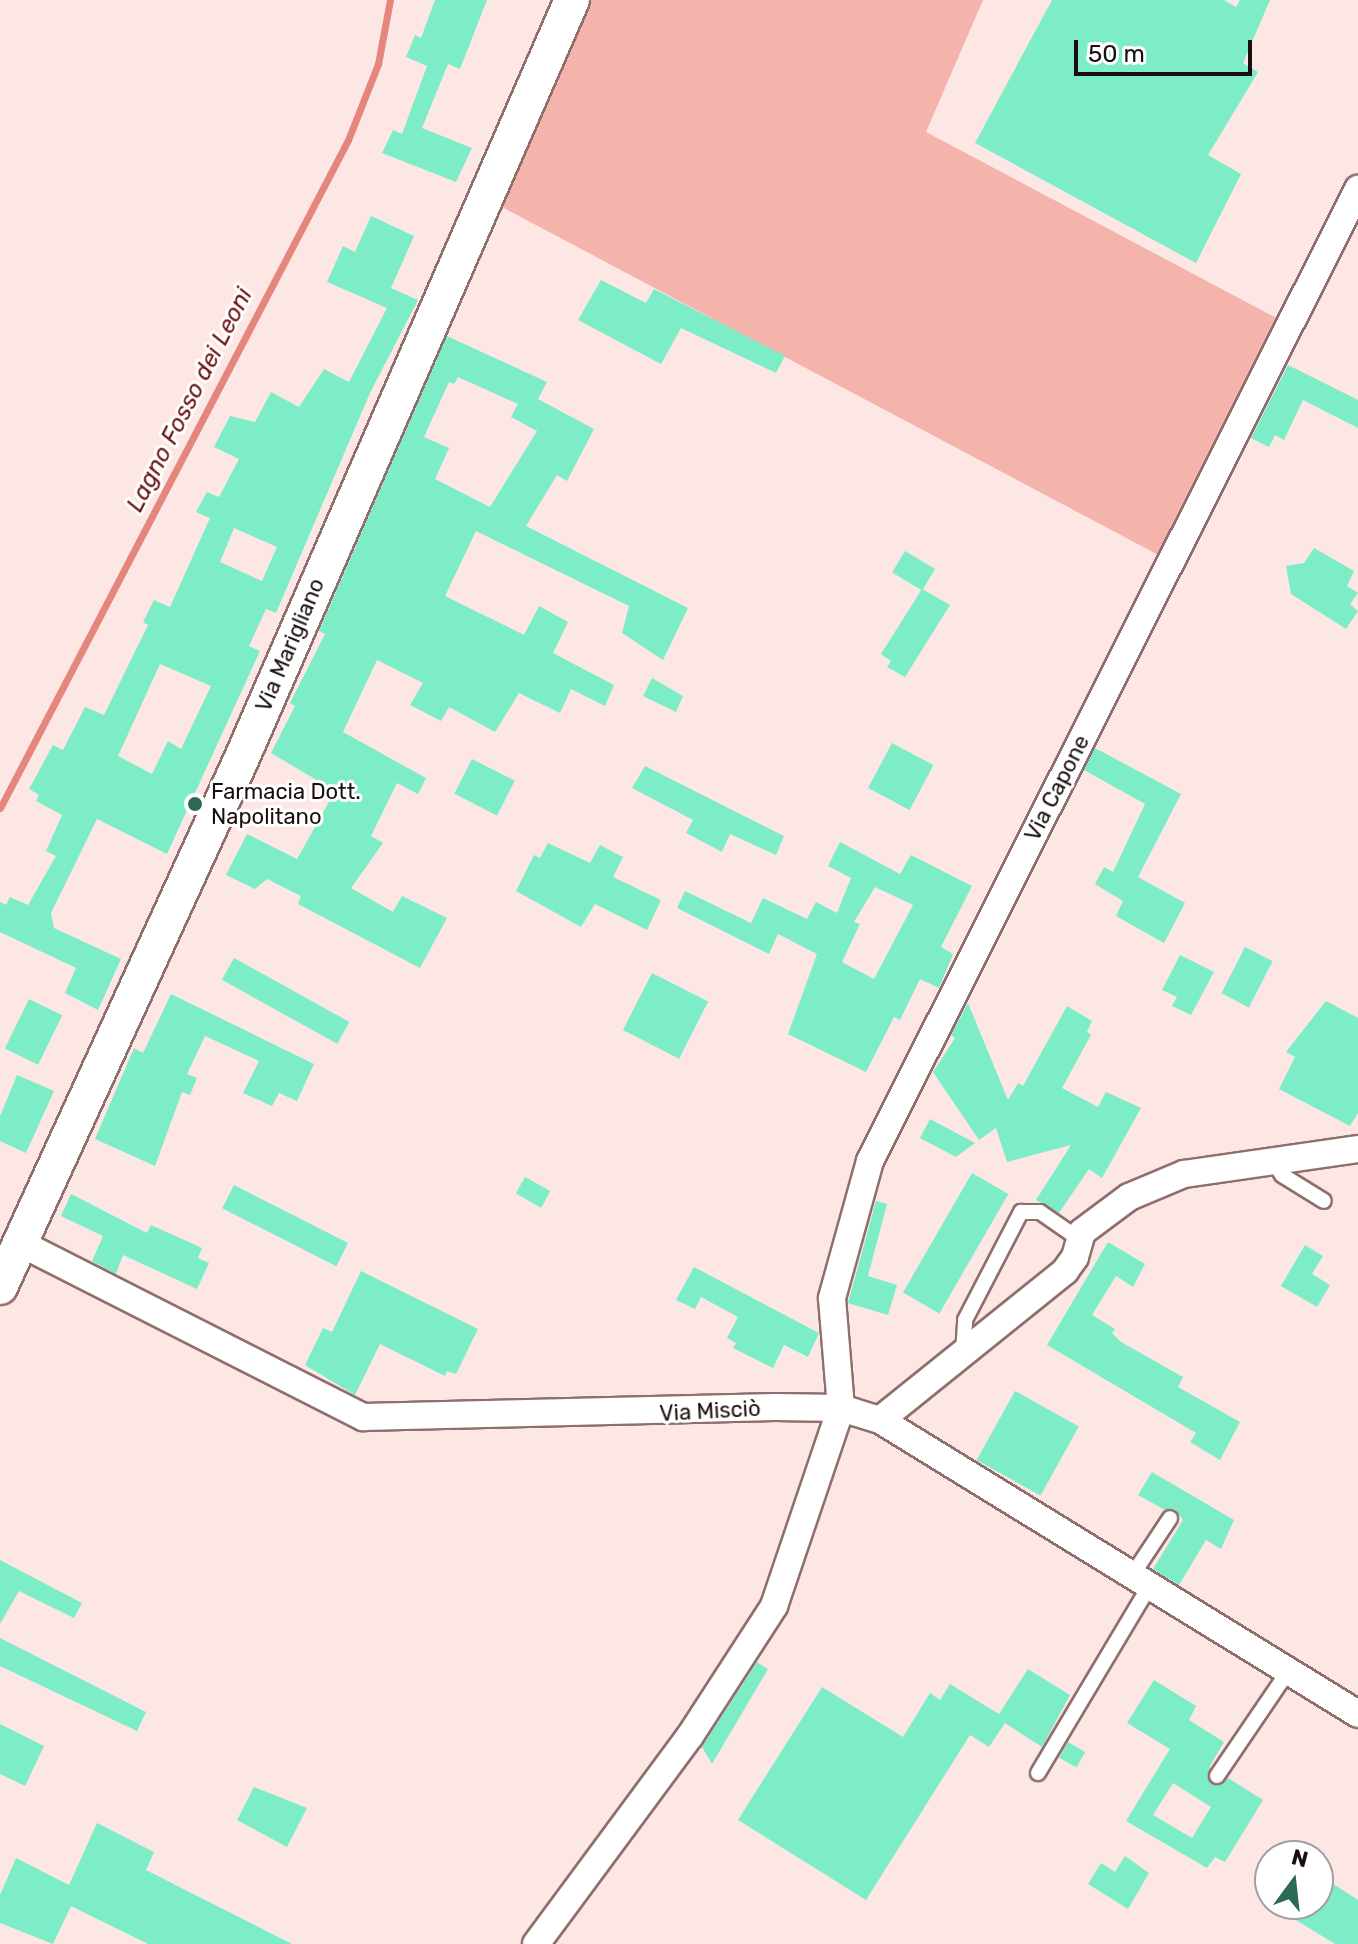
<!DOCTYPE html>
<html>
<head>
<meta charset="utf-8">
<style>
	body { margin:0 }
	#map { position:relative; width:1358px; height:1944px; overflow:hidden; background:#fde7e5; font-family:Rubik,sans-serif }
	div>[style] { position:absolute }
	[style*='--x'] { left:calc(var(--x)*1px); top:calc(var(--y)*1px); width:calc(var(--w)*1px); rotate:calc(var(--a)*1deg) }
	.green>* { inset:0; background:#f4b3ab }
	.stream>* { height:7px; margin:-3.5px; padding:0 3.5px; transform-origin:3.5px; border-radius:3.5px; background:#e4867c }
	.building>* { inset:0; background:#7cedc7; transform-origin:0 0 }
	.roads { filter:drop-shadow(2px 0 #8e6f6b) drop-shadow(-2px 0 #8e6f6b) drop-shadow(0 2px #8e6f6b) drop-shadow(0 -2px #8e6f6b) }
	.service>* { height:14px; margin:-7px; padding:0 7px; transform-origin:7px; border-radius:7px; background:#fff }
	.minor>* { height:26px; margin:-13px; padding:0 13px; transform-origin:13px; border-radius:13px; background:#fff }
	.tertiary>* { height:34px; margin:-17px; padding:0 17px; transform-origin:17px; border-radius:17px; background:#fff }
	.dots>* { width:22px; height:22px; translate:-50% -50%; box-sizing:border-box; border:4px solid #fff; border-radius:50% }
	span { translate:-50% -50%; white-space:nowrap; text-align:center; line-height:1.15; -webkit-text-stroke:6px #fff; paint-order:stroke }
	.street-label { font-size:22px; color:#1a0f0d }
	.poi-label { font-size:22px; color:#1a0f0d }
	.left { translate:0 -50%; text-align:left }
	.water-label { font-size:24px; color:#6b1716; font-style:italic }
	.north { position:absolute; left:1254px; top:1840px; width:80px; height:80px; box-sizing:border-box; background:#fff; border:2px solid #a39f9e; border-radius:50%; rotate:15deg; font-size:22px; font-weight:700; line-height:32px; text-align:center; color:#1a0f0d }
	.north::after { content:''; display:block; margin:auto; width:28px; height:36px; background:#2c6a56; clip-path:polygon(50% 0,100% 100%,50% 72%,0 100%) }
	.scale { position:absolute; left:1074px; top:40px; width:178px; height:36px; box-sizing:border-box; border:4px solid #1a0f0d; border-top:0; padding-left:10px; font-size:24px; line-height:28px; white-space:nowrap; color:#1a0f0d; -webkit-text-stroke:6px #fff; paint-order:stroke }
</style>
</head>
<body>
<div id="map">
	<div class="green">
		<i style="clip-path:polygon(592px 0,983px 0,926px 132px,1284px 322px,1166px 559px,502px 207px)"></i>
	</div>
	<div class="stream">
		<i style="--x:0;--y:808;--w:753;--a:-62.48"></i>
		<i style="--x:348;--y:140;--w:82;--a:-68.5"></i>
		<i style="--x:378;--y:64;--w:65;--a:-79.4"></i>
	</div>
	<div class="building">
		<i style="clip-path:polygon(435px 0,487px 0,460px 69px,448px 64px,422px 128px,472px 148px,456px 182px,382px 153px,393px 130px,402px 134px,427px 66px,406px 57px,415px 35px,421px 38px)"></i>
		<i style="clip-path:polygon(1052px 0,1224px 0,1236px 7px,1240px 0,1270px 0,1243px 63px,1258px 72px,1208px 155px,1241px 174px,1196px 263px,975px 143px)"></i>
		<i style="clip-path:polygon(evenodd,371px 216px,414px 236px,391px 288px,418px 300px,370px 393px,276px 613px,266px 609px,249px 646px,260px 651px,167px 854px,97px 819px,51px 913px,54px 928px,121px 959px,98px 1010px,65px 993px,76px 968px,0 932px,0 902px,6px 905px,10px 897px,28px 905px,56px 856px,46px 851px,62px 815px,36px 801px,39px 795px,29px 789px,53px 745px,63px 750px,85px 707px,104px 715px,148px 625px,143px 622px,154px 600px,170px 607px,210px 518px,196px 512px,207px 492px,219px 497px,239px 459px,214px 447px,230px 416px,255px 422px,271px 392px,299px 407px,324px 369px,349px 382px,387px 308px,327px 282px,343px 246px,355px 252px,371px 216px,234px 528px,277px 547px,262px 581px,220px 562px,234px 528px,371px 216px,160px 664px,211px 686px,181px 749px,168px 741px,152px 774px,118px 756px,160px 664px)"></i>
		<i style="clip-path:polygon(601px 280px,646px 303px,654px 289px,785px 356px,776px 373px,681px 328px,661px 364px,578px 320px)"></i>
		<i style="clip-path:polygon(evenodd,447px 336px,547px 382px,538px 399px,594px 429px,567px 481px,557px 475px,526px 526px,688px 608px,663px 660px,622px 633px,629px 606px,476px 531px,445px 596px,524px 635px,539px 606px,568px 622px,553px 653px,614px 685px,605px 706px,571px 689px,560px 713px,519px 693px,495px 732px,449px 707px,441px 721px,410px 705px,423px 683px,377px 660px,343px 732px,426px 778px,418px 794px,397px 783px,371px 836px,383px 843px,351px 888px,393px 912px,402px 896px,447px 918px,420px 968px,298px 904px,301px 896px,267px 879px,255px 889px,226px 875px,247px 834px,297px 859px,335px 791px,271px 753px,295px 706px,290px 703px,325px 634px,319px 631px,447px 336px,458px 377px,518px 404px,511px 417px,537px 431px,490px 507px,435px 479px,449px 448px,424px 437px,449px 382px,454px 384px,458px 377px)"></i>
		<i style="clip-path:polygon(1288px 365px,1358px 400px,1358px 428px,1303px 400px,1284px 440px,1275px 435px,1269px 447px,1251px 438px)"></i>
		<i style="clip-path:polygon(1314px 548px,1354px 571px,1347px 586px,1358px 593px,1350px 604px,1358px 611px,1346px 629px,1291px 594px,1286px 566px,1304px 563px)"></i>
		<i style="left:905px;top:551px;width:35px;height:25px;rotate:31deg"></i>
		<i style="clip-path:polygon(922px 589px,950px 605px,905px 677px,887px 667px,891px 661px,881px 654px)"></i>
		<i style="clip-path:polygon(652px 678px,683px 696px,676px 712px,643px 696px)"></i>
		<i style="left:892px;top:743px;width:47px;height:51px;rotate:28deg"></i>
		<i style="clip-path:polygon(1095px 748px,1181px 794px,1138px 877px,1185px 903px,1164px 943px,1116px 916px,1123px 901px,1095px 884px,1104px 867px,1113px 872px,1145px 804px,1084px 770px)"></i>
		<i style="left:472px;top:759px;width:48px;height:39px;rotate:27deg"></i>
		<i style="clip-path:polygon(645px 766px,784px 836px,776px 855px,730px 834px,722px 852px,686px 833px,693px 820px,632px 788px)"></i>
		<i style="clip-path:polygon(evenodd,840px 842px,900px 874px,911px 855px,972px 886px,941px 947px,953px 954px,939px 988px,920px 979px,900px 1020px,894px 1017px,866px 1072px,788px 1034px,817px 954px,778px 934px,769px 954px,677px 908px,685px 891px,751px 923px,763px 898px,807px 919px,816px 902px,837px 913px,851px 878px,828px 866px,840px 842px,875px 887px,913px 905px,874px 979px,842px 962px,860px 924px,854px 922px,875px 887px)"></i>
		<i style="clip-path:polygon(548px 843px,590px 863px,600px 845px,623px 857px,613px 877px,661px 900px,647px 930px,595px 904px,581px 927px,516px 891px,534px 855px,540px 858px)"></i>
		<i style="left:1245px;top:947px;width:31px;height:52px;rotate:27deg"></i>
		<i style="clip-path:polygon(1180px 955px,1214px 972px,1191px 1015px,1172px 1006px,1177px 997px,1162px 990px)"></i>
		<i style="left:234px;top:958px;width:132px;height:25px;rotate:29deg"></i>
		<i style="left:652px;top:973px;width:63px;height:64px;rotate:27deg"></i>
		<i style="clip-path:polygon(171px 994px,314px 1064px,297px 1101px,279px 1093px,272px 1106px,243px 1093px,259px 1061px,205px 1036px,187px 1074px,197px 1078px,190px 1095px,182px 1092px,155px 1166px,95px 1139px,134px 1048px,143px 1053px)"></i>
		<i style="left:29px;top:999px;width:37px;height:55px;rotate:26deg"></i>
		<i style="clip-path:polygon(1326px 1001px,1358px 1018px,1358px 1113px,1350px 1126px,1279px 1089px,1295px 1057px,1286px 1052px)"></i>
		<i style="clip-path:polygon(968px 1003px,1008px 1100px,1018px 1083px,1023px 1086px,1067px 1006px,1092px 1021px,1087px 1032px,1091px 1035px,1062px 1088px,1098px 1107px,1106px 1092px,1141px 1108px,1102px 1178px,1089px 1169px,1059px 1213px,1036px 1200px,1071px 1145px,1007px 1162px,996px 1128px,979px 1140px,933px 1072px,955px 1038px,951px 1035px)"></i>
		<i style="clip-path:polygon(17px 1075px,54px 1091px,26px 1153px,0 1141px,0 1116px)"></i>
		<i style="clip-path:polygon(930px 1119px,975px 1143px,956px 1157px,920px 1138px)"></i>
		<i style="left:972px;top:1173px;width:42px;height:138px;rotate:30deg"></i>
		<i style="left:525px;top:1177px;width:29px;height:19px;rotate:29deg"></i>
		<i style="left:234px;top:1185px;width:128px;height:26px;rotate:27deg"></i>
		<i style="clip-path:polygon(71px 1194px,147px 1233px,151px 1225px,202px 1248px,198px 1258px,209px 1263px,197px 1289px,123px 1255px,116px 1274px,92px 1261px,103px 1236px,61px 1216px)"></i>
		<i style="clip-path:polygon(876px 1201px,887px 1204px,868px 1276px,897px 1285px,888px 1315px,848px 1303px)"></i>
		<i style="clip-path:polygon(1108px 1242px,1145px 1264px,1133px 1287px,1116px 1276px,1092px 1315px,1115px 1329px,1112px 1333px,1121px 1342px,1183px 1377px,1178px 1387px,1240px 1422px,1220px 1460px,1190px 1442px,1196px 1433px,1047px 1345px)"></i>
		<i style="clip-path:polygon(1305px 1245px,1323px 1256px,1312px 1274px,1330px 1285px,1317px 1307px,1281px 1286px)"></i>
		<i style="clip-path:polygon(694px 1267px,819px 1333px,808px 1357px,784px 1345px,773px 1368px,733px 1348px,736px 1343px,727px 1338px,738px 1317px,701px 1297px,695px 1309px,676px 1300px)"></i>
		<i style="clip-path:polygon(361px 1271px,478px 1329px,456px 1374px,447px 1371px,445px 1376px,380px 1344px,355px 1395px,305px 1365px,323px 1328px,332px 1332px)"></i>
		<i style="left:1015px;top:1391px;width:73px;height:79px;rotate:29deg"></i>
		<i style="clip-path:polygon(1152px 1472px,1234px 1520px,1221px 1549px,1206px 1540px,1179px 1585px,1153px 1569px,1183px 1520px,1175px 1509px,1165px 1510px,1138px 1495px)"></i>
		<i style="clip-path:polygon(0 1560px,82px 1603px,74px 1618px,19px 1591px,0 1624px)"></i>
		<i style="clip-path:polygon(0 1638px,146px 1712px,137px 1731px,0 1666px)"></i>
		<i style="clip-path:polygon(757px 1662px,768px 1669px,712px 1764px,702px 1747px)"></i>
		<i style="clip-path:polygon(1028px 1669px,1070px 1695px,1042px 1747px,1005px 1723px,989px 1747px,970px 1735px,866px 1900px,738px 1820px,822px 1687px,903px 1737px,930px 1693px,940px 1700px,950px 1684px,999px 1714px)"></i>
		<i style="clip-path:polygon(evenodd,1154px 1680px,1196px 1706px,1189px 1720px,1224px 1742px,1210px 1766px,1211px 1784px,1221px 1785px,1228px 1778px,1263px 1800px,1225px 1862px,1215px 1857px,1207px 1868px,1126px 1821px,1170px 1749px,1127px 1723px,1154px 1680px,1173px 1783px,1211px 1807px,1192px 1838px,1153px 1815px,1173px 1783px)"></i>
		<i style="clip-path:polygon(0 1724px,44px 1746px,25px 1786px,0 1774px)"></i>
		<i style="left:1068px;top:1742px;width:20px;height:18px;rotate:30deg"></i>
		<i style="clip-path:polygon(254px 1787px,307px 1808px,287px 1847px,237px 1820px)"></i>
		<i style="clip-path:polygon(97px 1823px,154px 1852px,146px 1870px,292px 1944px,148px 1944px,71px 1906px,53px 1944px,0 1923px,0 1895px,16px 1858px,69px 1885px)"></i>
		<i style="clip-path:polygon(1125px 1856px,1149px 1873px,1128px 1909px,1088px 1884px,1101px 1863px,1115px 1872px)"></i>
		<i style="clip-path:polygon(1318px 1874px,1358px 1900px,1358px 1944px,1335px 1944px,1296px 1920px,1306px 1904px,1318px 1904px)"></i>
	</div>
	<div class="roads">
		<div class="service">
			<i style="--x:1273;--y:1160;--w:17;--a:59"></i>
			<i style="--x:1282;--y:1175;--w:49;--a:31.8"></i>
			<i style="--x:963;--y:1352;--w:32;--a:-86"></i>
			<i style="--x:965;--y:1320;--w:122;--a:-62.6"></i>
			<i style="--x:1021;--y:1212;--w:19;--a:0"></i>
			<i style="--x:1040;--y:1212;--w:47;--a:34.7"></i>
			<i style="--x:1133;--y:1574;--w:67;--a:-56.5"></i>
			<i style="--x:1038;--y:1773;--w:219;--a:-59.2"></i>
			<i style="--x:1217;--y:1776;--w:128;--a:-55.8"></i>
		</div>
		<div class="minor">
			<i style="--x:20;--y:1243;--w:385;--a:26.9"></i>
			<i style="--x:363;--y:1417;--w:412;--a:-1.4"></i>
			<i style="--x:775;--y:1407;--w:66;--a:0.9"></i>
			<i style="--x:841;--y:1408;--w:41;--a:17.1"></i>
			<i style="--x:880;--y:1420;--w:561;--a:31.59"></i>
			<i style="--x:880;--y:1420;--w:238;--a:-38.8"></i>
			<i style="--x:1065;--y:1271;--w:17;--a:-54"></i>
			<i style="--x:1075;--y:1257;--w:26;--a:-74"></i>
			<i style="--x:1082;--y:1232;--w:59;--a:-36.7"></i>
			<i style="--x:1129;--y:1197;--w:60;--a:-22.7"></i>
			<i style="--x:1184;--y:1174;--w:176;--a:-8.2"></i>
			<i style="--x:536;--y:1944;--w:259;--a:-53.5"></i>
			<i style="--x:690;--y:1736;--w:155;--a:-57.1"></i>
			<i style="--x:774;--y:1606;--w:209;--a:-71.3"></i>
			<i style="--x:841;--y:1408;--w:110;--a:-94.7"></i>
			<i style="--x:832;--y:1298;--w:142;--a:-74.5"></i>
			<i style="--x:870;--y:1161;--w:1088;--a:-63.34"></i>
		</div>
		<div class="tertiary">
			<i style="--x:0;--y:1287;--w:579;--a:-65.43"></i>
			<i style="--x:241;--y:760;--w:829;--a:-66.47"></i>
		</div>
	</div>
	<div class="dots">
		<i style="left:195px;top:804px;background:#2c6a56"></i>
	</div>
	<div class="street-label">
		<span style="left:290px;top:645px;rotate:-67deg">Via Marigliano</span>
		<span style="left:1057px;top:788px;rotate:-63deg">Via Capone</span>
		<span style="left:710px;top:1411px;rotate:-3deg">Via Misciò</span>
	</div>
	<div class="poi-label">
		<span class="left" style="left:211px;top:804px">Farmacia Dott.<br>Napolitano</span>
	</div>
	<div class="water-label">
		<span style="left:190px;top:400px;rotate:-63deg">Lagno Fosso dei Leoni</span>
	</div>
	<div class="north">N</div>
	<div class="scale">50 m</div>
</div>
</body>
</html>
